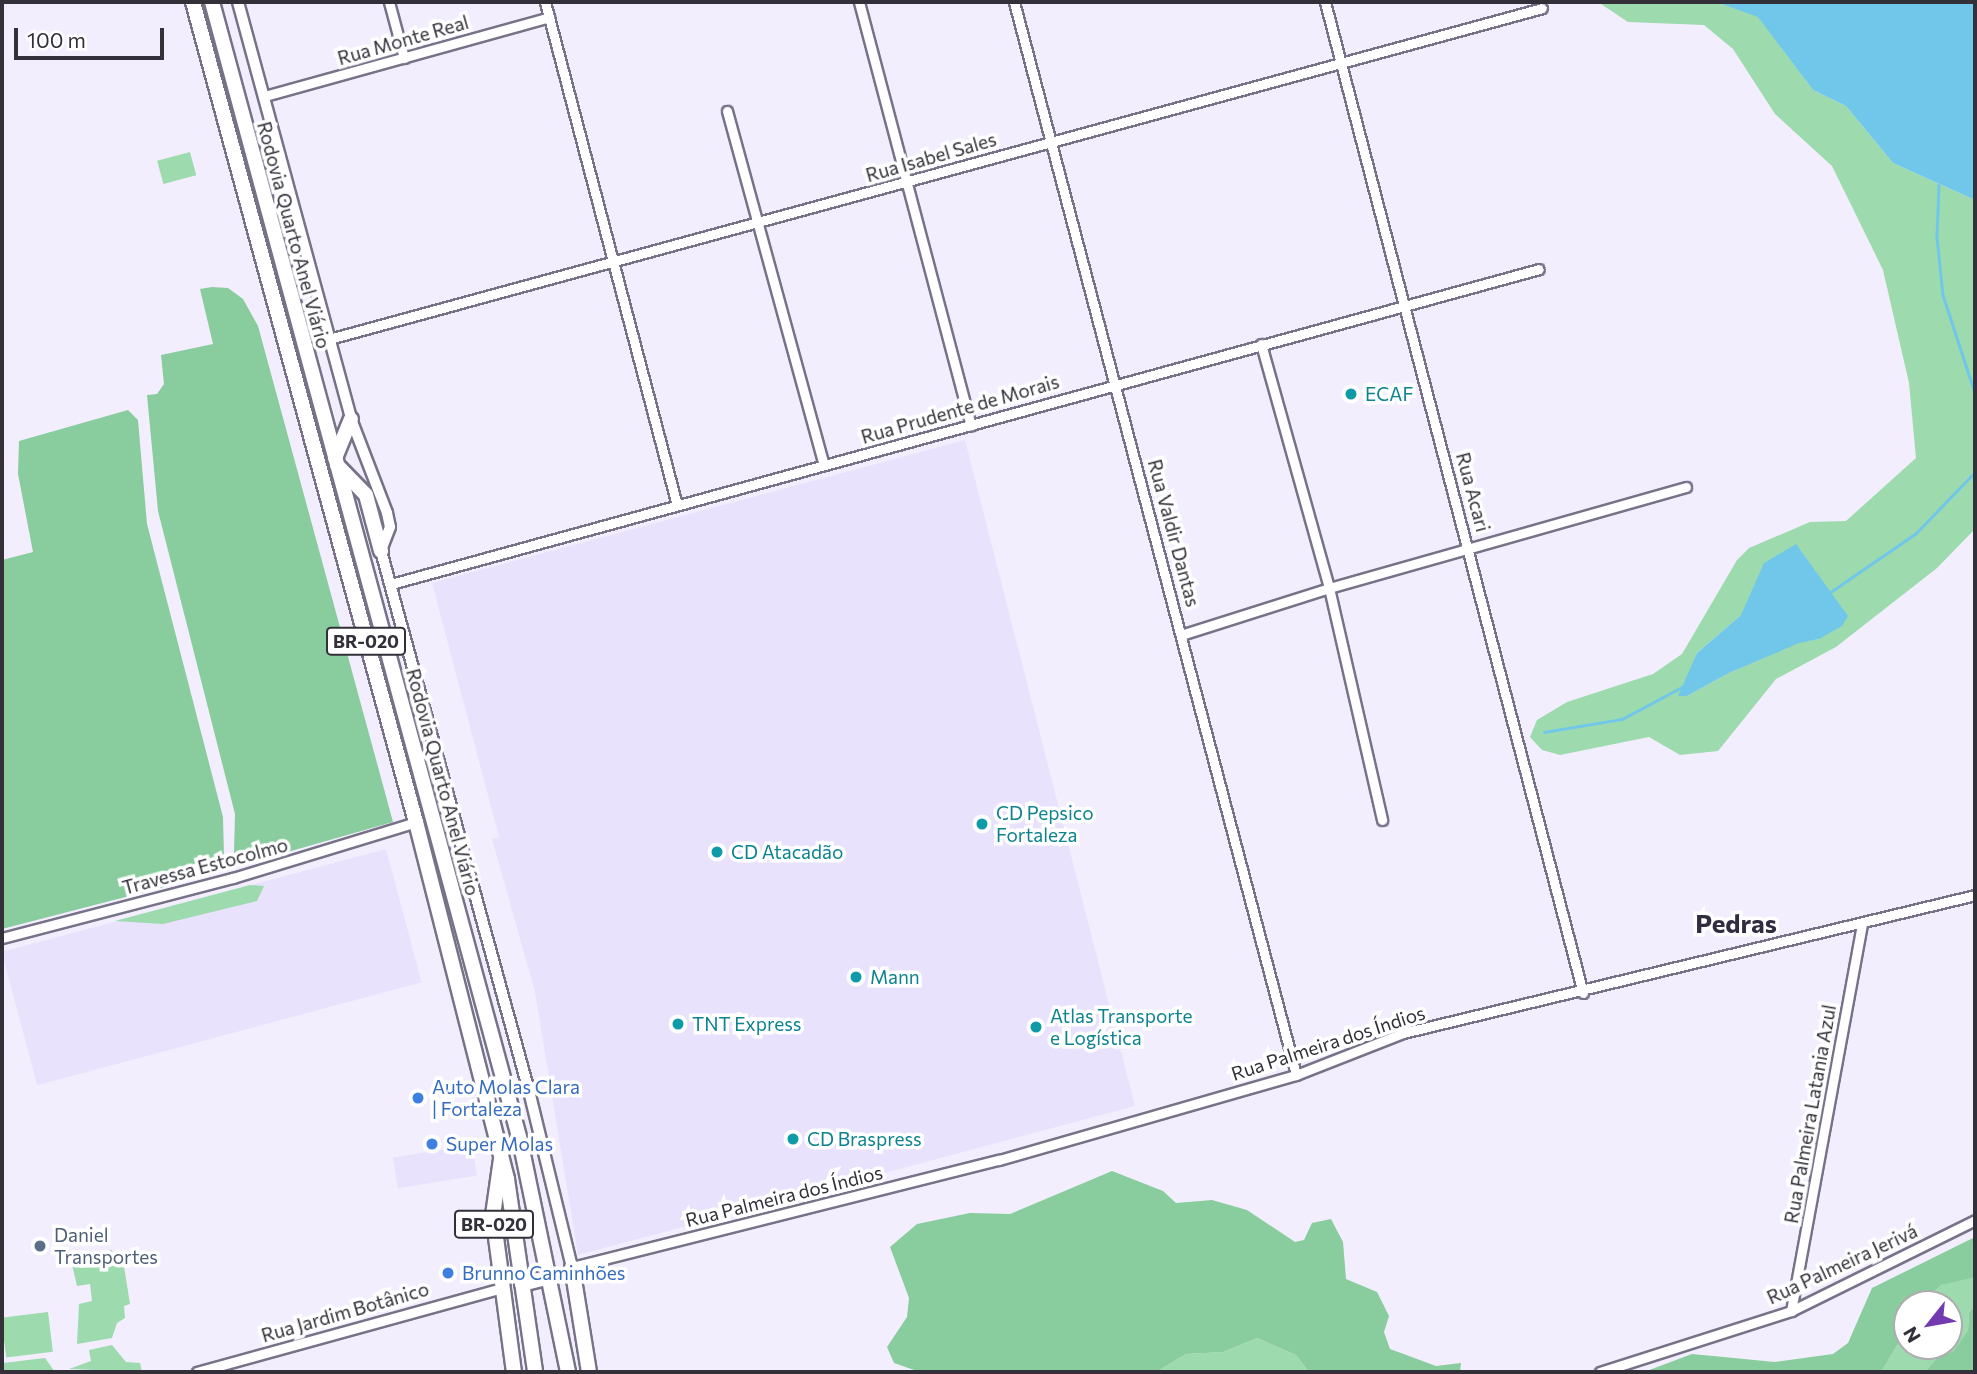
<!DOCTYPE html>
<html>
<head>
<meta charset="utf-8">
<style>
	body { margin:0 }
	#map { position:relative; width:1977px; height:1374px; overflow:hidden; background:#f2eefe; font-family:Commissioner,sans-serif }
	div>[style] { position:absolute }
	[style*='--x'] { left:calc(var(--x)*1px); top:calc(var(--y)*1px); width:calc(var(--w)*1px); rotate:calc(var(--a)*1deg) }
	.built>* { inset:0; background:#e9e2fc; transform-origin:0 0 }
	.green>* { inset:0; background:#9ddaae; transform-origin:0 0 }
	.forest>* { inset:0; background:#89cc9d }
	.water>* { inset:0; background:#71c7e9 }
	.stream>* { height:2.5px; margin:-1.25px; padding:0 1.25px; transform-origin:1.25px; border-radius:1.25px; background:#71c7e9 }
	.roads { filter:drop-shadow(2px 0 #787289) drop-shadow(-2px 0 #787289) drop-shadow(0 2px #787289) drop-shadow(0 -2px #787289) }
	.minor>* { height:9px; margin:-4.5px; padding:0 4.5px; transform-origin:4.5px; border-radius:4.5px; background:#fff }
	.tertiary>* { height:10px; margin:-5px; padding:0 5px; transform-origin:5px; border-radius:5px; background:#fff }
	.primary>* { height:14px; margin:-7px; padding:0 7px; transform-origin:7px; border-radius:7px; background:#fff }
	.trunk>* { height:14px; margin:-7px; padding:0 7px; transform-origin:7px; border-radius:7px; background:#fff }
	.dots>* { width:19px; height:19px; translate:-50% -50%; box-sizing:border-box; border:4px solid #fff; border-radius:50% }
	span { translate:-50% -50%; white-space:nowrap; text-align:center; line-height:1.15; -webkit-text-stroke:7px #fff; paint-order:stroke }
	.shield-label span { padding:2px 5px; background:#fff; border:2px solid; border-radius:5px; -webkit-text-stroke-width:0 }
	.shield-label { font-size:18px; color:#33303a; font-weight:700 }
	.street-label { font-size:19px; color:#33303a }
	.culture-label { font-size:19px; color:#0d838f }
	.left { translate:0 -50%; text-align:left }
	.shop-label { font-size:19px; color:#366cbe }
	.service-label { font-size:19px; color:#4e5e75 }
	.district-label { font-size:26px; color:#322c40; font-weight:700 }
	.frame { position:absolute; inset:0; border:4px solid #33303a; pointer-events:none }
	.north { position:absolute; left:1893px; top:1290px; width:70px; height:70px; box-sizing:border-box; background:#fff; border:2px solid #adacb0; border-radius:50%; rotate:239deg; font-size:19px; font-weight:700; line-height:28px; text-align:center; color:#33303a }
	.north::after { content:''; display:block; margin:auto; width:24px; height:32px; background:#743ab0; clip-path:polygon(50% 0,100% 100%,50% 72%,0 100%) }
	.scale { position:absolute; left:14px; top:28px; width:150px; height:32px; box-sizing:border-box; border:4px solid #33303a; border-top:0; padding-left:9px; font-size:21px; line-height:24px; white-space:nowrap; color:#33303a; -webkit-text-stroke:5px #fff; paint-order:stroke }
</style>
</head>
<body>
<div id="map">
	<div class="built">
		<i style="clip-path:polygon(965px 440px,1135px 1106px,578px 1255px,535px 992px,492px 839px,499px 837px,432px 583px)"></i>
		<i style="left:386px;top:849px;width:138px;height:398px;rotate:75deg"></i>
		<i style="left:472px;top:1145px;width:31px;height:80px;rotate:81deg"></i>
	</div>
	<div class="green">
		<i style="clip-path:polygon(evenodd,1598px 2px,1716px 2px,1758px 16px,1813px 90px,1846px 106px,1893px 163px,1975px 200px,1975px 529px,1937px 568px,1836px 647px,1776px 679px,1718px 751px,1680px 755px,1649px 737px,1560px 755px,1542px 750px,1530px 737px,1537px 720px,1567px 702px,1653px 674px,1682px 654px,1737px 560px,1749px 548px,1810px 522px,1846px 521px,1916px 458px,1909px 383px,1883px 270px,1832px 166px,1775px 114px,1733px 49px,1704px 25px,1628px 22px,1598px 2px,1741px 615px,1819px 639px,1799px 642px,1729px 673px,1687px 696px,1697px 653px,1741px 615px)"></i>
		<i style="left:190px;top:152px;width:24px;height:34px;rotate:75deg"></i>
		<i style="clip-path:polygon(250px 885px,264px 886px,257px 901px,163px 924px,115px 921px)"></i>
		<i style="clip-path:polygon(112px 1250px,114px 1261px,123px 1260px,130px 1304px,124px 1306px,125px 1318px,117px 1323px,112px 1338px,77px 1344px,79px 1304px,92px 1301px,90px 1284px,77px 1286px,71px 1260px)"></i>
		<i style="clip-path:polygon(1967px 1276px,1975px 1277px,1975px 1306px,1969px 1312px,1968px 1330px,1954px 1352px,1937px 1358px,1925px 1372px,1881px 1372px,1907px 1329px,1907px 1346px,1949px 1346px,1949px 1304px,1922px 1304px,1941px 1285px)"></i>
		<i style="left:48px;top:1312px;width:40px;height:47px;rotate:83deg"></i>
		<i style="clip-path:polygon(1257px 1338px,1296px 1355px,1309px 1372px,1156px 1372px,1186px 1354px,1223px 1352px)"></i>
		<i style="clip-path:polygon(112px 1345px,126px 1362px,140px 1363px,142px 1372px,69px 1369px,91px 1361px,89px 1350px)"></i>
		<i style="clip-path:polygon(45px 1358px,55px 1372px,4px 1372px,3px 1363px)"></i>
	</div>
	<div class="forest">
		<i style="clip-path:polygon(212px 287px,228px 288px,243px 299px,258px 326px,393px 822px,249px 863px,237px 859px,234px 852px,235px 814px,158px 511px,147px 395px,157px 394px,164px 384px,161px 355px,213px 344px,200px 289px)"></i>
		<i style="clip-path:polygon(128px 410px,138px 420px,147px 524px,223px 817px,224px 857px,217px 868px,164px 887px,2px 929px,2px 560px,33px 552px,18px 474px,19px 441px)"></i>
		<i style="clip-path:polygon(1112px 1171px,1163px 1191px,1176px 1203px,1212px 1200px,1247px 1210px,1295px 1242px,1304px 1240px,1312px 1223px,1331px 1219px,1343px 1242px,1346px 1279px,1377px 1292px,1389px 1316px,1384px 1332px,1390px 1349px,1436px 1366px,1461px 1363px,1460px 1372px,1309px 1372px,1296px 1355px,1257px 1338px,1223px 1352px,1186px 1354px,1156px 1372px,920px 1372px,894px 1363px,887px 1347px,907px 1317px,909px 1298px,890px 1247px,917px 1224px,970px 1213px,1010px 1214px)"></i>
		<i style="clip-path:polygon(1975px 1237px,1975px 1277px,1941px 1285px,1922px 1304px,1907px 1304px,1907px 1329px,1881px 1372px,1644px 1372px,1692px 1354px,1775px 1362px,1833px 1354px,1848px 1343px,1872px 1288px)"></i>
		<i style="clip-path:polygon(1975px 1306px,1975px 1372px,1925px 1372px,1937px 1358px,1954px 1351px,1968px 1330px,1969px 1312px)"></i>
	</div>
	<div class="water">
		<i style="clip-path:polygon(1716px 2px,1975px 2px,1975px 200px,1893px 163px,1846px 106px,1813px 90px,1758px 17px)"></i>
		<i style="clip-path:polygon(1796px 544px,1848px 616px,1842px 626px,1819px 639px,1799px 643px,1729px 673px,1687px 696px,1678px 696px,1697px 653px,1741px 615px,1764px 563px)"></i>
	</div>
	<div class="stream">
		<i style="--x:1939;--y:185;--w:52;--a:92.2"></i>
		<i style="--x:1937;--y:237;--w:58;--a:84.1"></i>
		<i style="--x:1943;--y:295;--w:103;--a:71.9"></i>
		<i style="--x:1829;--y:593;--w:104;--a:-34.5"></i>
		<i style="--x:1915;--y:534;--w:86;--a:-45.9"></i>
		<i style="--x:1544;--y:732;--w:79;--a:-9.5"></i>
		<i style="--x:1622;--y:719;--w:68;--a:-28.1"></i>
	</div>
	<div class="roads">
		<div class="minor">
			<i style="--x:389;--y:2;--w:58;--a:75"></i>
			<i style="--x:545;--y:2;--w:520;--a:75.3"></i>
			<i style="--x:859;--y:2;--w:438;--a:75.2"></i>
			<i style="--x:1014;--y:2;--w:1109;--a:75.27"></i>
			<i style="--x:1325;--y:2;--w:1024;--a:75.41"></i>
			<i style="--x:265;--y:96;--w:295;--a:-15.5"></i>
			<i style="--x:727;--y:111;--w:367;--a:74.7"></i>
			<i style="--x:329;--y:339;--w:1257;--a:-15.26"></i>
			<i style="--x:1261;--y:344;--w:253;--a:74.4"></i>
			<i style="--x:1329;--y:588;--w:238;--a:77.1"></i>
			<i style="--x:391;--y:584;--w:1190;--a:-15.34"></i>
			<i style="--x:1184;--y:634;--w:152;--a:-17.6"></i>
			<i style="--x:1329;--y:588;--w:371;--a:-15.8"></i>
			<i style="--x:2;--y:938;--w:239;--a:-14.6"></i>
			<i style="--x:233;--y:878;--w:191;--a:-17"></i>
			<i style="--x:572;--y:1267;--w:440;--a:-14.1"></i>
			<i style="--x:999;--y:1160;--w:309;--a:-16"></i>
			<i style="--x:1296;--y:1075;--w:115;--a:-21.4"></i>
			<i style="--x:1403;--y:1033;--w:588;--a:-13.56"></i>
			<i style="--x:1791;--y:1311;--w:394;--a:-79.6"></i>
			<i style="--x:197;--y:1372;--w:317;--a:-15.4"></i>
			<i style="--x:1600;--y:1372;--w:201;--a:-17.7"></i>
			<i style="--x:1791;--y:1311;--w:205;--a:-26.3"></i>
		</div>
		<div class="tertiary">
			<i style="--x:238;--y:2;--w:432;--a:74.8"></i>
			<i style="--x:351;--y:419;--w:101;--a:69"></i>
			<i style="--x:387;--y:513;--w:14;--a:78"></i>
			<i style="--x:390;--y:527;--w:26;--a:111"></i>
			<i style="--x:381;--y:551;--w:564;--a:74.68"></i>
			<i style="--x:530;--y:1095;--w:177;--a:76.3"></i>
		</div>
		<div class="primary">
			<i style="--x:501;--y:1159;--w:57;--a:98.1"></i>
			<i style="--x:493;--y:1215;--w:158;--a:82.4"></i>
		</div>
		<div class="trunk">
			<i style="--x:193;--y:2;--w:850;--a:74.79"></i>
			<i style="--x:416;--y:822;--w:368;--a:75.7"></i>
			<i style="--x:507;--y:1179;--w:195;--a:81.7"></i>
			<i style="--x:212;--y:2;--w:1179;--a:74.86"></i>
			<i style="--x:520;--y:1140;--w:237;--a:78.3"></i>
			<i style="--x:335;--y:458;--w:42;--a:-67.7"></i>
			<i style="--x:337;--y:465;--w:42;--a:46"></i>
			<i style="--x:366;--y:495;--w:58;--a:75"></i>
			<i style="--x:572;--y:1267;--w:106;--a:80.8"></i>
			<i style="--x:522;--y:1284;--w:29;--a:-14"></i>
		</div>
	</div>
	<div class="dots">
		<i style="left:1351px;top:394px;background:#0f9aa8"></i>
		<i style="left:982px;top:824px;background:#0f9aa8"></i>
		<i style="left:717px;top:852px;background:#0f9aa8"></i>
		<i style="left:856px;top:977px;background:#0f9aa8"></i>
		<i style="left:678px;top:1024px;background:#0f9aa8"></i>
		<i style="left:1036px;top:1027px;background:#0f9aa8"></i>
		<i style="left:418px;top:1098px;background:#3f7fe0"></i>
		<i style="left:793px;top:1139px;background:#0f9aa8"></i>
		<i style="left:432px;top:1144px;background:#3f7fe0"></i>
		<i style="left:40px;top:1246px;background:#5c6f8a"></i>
		<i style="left:448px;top:1273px;background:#3f7fe0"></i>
	</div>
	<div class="shield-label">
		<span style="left:366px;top:641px">BR-020</span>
		<span style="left:494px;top:1224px">BR-020</span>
	</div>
	<div class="street-label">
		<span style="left:403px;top:40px;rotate:-16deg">Rua Monte Real</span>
		<span style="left:931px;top:157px;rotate:-16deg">Rua Isabel Sales</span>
		<span style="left:294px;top:235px;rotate:75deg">Rodovia Quarto Anel Viário</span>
		<span style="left:960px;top:409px;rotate:-16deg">Rua Prudente de Morais</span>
		<span style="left:1473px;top:492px;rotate:75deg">Rua Acari</span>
		<span style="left:1174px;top:533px;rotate:75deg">Rua Valdir Dantas</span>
		<span style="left:443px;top:782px;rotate:75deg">Rodovia Quarto Anel Viário</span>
		<span style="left:205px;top:866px;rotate:-15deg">Travessa Estocolmo</span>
		<span style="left:1328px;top:1043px;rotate:-18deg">Rua Palmeira dos Índios</span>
		<span style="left:1810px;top:1114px;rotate:-80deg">Rua Palmeira Latania Azul</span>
		<span style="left:784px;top:1196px;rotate:-14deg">Rua Palmeira dos Índios</span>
		<span style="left:1842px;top:1264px;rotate:-25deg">Rua Palmeira Jerivá</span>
		<span style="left:345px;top:1312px;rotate:-16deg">Rua Jardim Botânico</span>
	</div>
	<div class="culture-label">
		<span class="left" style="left:1365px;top:394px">ECAF</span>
		<span class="left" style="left:996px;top:824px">CD Pepsico<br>Fortaleza</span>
		<span class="left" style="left:731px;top:852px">CD Atacadão</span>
		<span class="left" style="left:870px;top:977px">Mann</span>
		<span class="left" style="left:1050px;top:1027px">Atlas Transporte<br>e Logística</span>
		<span class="left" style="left:692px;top:1024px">TNT Express</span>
		<span class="left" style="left:807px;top:1139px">CD Braspress</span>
	</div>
	<div class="shop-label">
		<span class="left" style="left:432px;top:1098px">Auto Molas Clara<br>| Fortaleza</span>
		<span class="left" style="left:446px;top:1144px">Super Molas</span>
		<span class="left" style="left:462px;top:1273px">Brunno Caminhões</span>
	</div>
	<div class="service-label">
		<span class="left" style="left:54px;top:1246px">Daniel<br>Transportes</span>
	</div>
	<div class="district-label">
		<span style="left:1736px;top:923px">Pedras</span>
	</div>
	<div class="frame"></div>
	<div class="north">N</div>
	<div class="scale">100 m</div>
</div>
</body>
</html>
